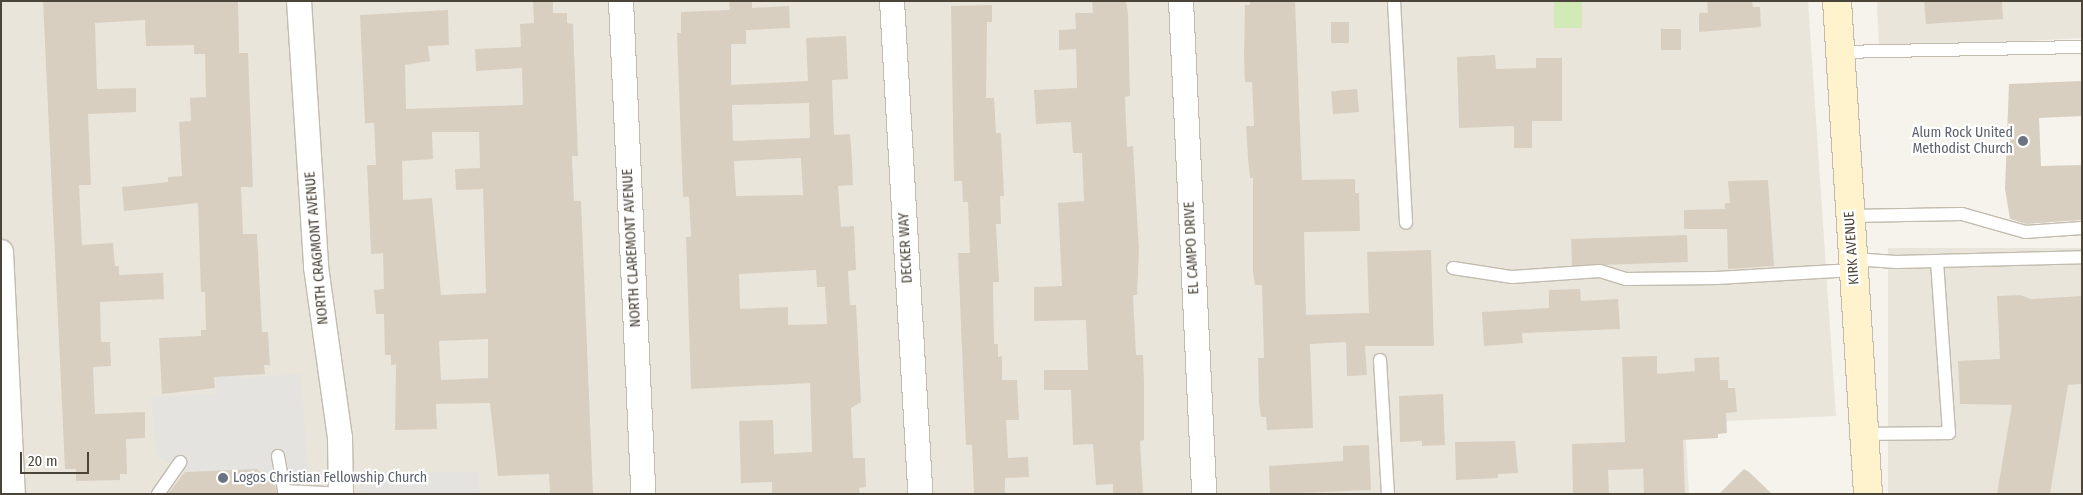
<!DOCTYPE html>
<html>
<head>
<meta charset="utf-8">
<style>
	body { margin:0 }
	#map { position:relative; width:2083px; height:495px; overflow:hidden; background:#f6f3ec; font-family:"Fira Sans Condensed",sans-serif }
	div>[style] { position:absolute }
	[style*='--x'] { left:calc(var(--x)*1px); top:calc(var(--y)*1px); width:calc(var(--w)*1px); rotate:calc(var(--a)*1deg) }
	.residential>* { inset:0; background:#eae5da; transform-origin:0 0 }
	.green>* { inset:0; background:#d2eab5; transform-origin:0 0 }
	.parking>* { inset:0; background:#e5e3e0; transform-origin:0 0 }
	.building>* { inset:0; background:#d8cfc1; transform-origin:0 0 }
	.roads { filter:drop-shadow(1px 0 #c2bbae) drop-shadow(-1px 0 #c2bbae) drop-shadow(0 1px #c2bbae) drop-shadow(0 -1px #c2bbae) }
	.lane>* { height:12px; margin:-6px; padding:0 6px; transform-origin:6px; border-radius:6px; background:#fff }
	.street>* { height:24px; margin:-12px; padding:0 12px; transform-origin:12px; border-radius:12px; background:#fff }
	.secondary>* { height:28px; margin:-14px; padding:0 14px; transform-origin:14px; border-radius:14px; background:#fff3cd }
	.dots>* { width:14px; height:14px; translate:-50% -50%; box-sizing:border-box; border:2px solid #fff; border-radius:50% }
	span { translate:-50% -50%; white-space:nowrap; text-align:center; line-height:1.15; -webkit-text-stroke:4.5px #fff; paint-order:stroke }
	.worship-label { font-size:14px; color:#5b616d }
	.right { translate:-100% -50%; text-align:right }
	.left { translate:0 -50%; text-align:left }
	.street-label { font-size:14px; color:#4b4439 }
	.frame { position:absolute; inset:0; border:2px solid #4b4439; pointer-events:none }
	.scale { position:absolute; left:20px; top:452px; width:69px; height:22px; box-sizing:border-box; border:2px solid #4b4439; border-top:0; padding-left:6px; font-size:15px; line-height:18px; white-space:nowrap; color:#4b4439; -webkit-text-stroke:4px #fff; paint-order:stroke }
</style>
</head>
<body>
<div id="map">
	<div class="residential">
		<i style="clip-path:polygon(1px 1px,1808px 1px,1836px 416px,1685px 423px,1689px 494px,1px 494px)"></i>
		<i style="clip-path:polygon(1877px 1px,2082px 1px,2082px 38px,1879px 49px)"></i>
		<i style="left:2082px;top:248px;width:246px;height:194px;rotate:90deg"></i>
	</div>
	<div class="green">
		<i style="left:1554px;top:1px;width:28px;height:27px"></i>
	</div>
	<div class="parking">
		<i style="clip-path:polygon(238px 372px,239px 378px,301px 374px,309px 478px,272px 483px,257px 469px,185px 472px,157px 456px,151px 397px,216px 394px,216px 373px)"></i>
		<i style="left:479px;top:472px;width:22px;height:118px;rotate:90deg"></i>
	</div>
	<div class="building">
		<i style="clip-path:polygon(43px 1px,238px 1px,239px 53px,248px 53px,253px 187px,241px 187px,243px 234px,257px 234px,262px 332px,268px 332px,270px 365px,264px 365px,265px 374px,214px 377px,215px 388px,162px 394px,159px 338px,201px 336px,201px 330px,206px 330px,205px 292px,201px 292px,198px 203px,124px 211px,122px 187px,168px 182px,168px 177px,182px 176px,179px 122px,191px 121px,190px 98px,206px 97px,205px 54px,194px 54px,194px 45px,146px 46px,145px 20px,95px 23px,97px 89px,136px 88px,136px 112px,88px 114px,91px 185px,79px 185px,82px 245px,113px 243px,115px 266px,119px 266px,119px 275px,163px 273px,164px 299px,100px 302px,101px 342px,110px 342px,111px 366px,93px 367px,95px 414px,145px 412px,145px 438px,126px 439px,127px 474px,120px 474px,120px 480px,76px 481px,76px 469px,65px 469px)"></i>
		<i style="clip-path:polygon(evenodd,533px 1px,553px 1px,553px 13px,567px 13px,567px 23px,573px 24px,578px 156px,572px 156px,574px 201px,581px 201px,593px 494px,550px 494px,549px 474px,498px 476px,490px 403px,436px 404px,437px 429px,395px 430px,396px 364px,391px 365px,391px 355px,385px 355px,384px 314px,376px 314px,374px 290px,384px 289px,383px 253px,371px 254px,367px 165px,376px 165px,374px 123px,365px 123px,360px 15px,448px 10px,449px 45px,428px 46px,430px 61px,405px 65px,406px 109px,523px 105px,522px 68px,476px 71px,475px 49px,521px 47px,520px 24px,534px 23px,533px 1px,432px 132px,479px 132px,480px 168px,455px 169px,456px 190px,483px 189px,486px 293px,441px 295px,432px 198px,403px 200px,402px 161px,433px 159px,432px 132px,533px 1px,488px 339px,488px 378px,441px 380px,439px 341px,488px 339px)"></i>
		<i style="clip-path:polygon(evenodd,729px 1px,752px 1px,752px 8px,789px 6px,790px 28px,746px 30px,746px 44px,731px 44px,731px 85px,808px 81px,806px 38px,846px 36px,848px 79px,832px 80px,834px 135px,850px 134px,852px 161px,853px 185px,838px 186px,841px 227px,854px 226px,856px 270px,848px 271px,850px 305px,856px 305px,861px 402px,851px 408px,853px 458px,865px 458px,866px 487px,859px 488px,860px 494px,772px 494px,772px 482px,741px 483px,739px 421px,773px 420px,774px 454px,812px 452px,810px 383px,691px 389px,686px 237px,691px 237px,689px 197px,683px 197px,677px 33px,681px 33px,681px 12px,730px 10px,729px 1px,809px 103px,810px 138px,733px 141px,732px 105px,809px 103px,729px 1px,801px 158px,803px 195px,736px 196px,734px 161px,801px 158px,729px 1px,816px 270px,817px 287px,825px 287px,827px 324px,788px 325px,788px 307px,740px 309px,739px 274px,816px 270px)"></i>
		<i style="clip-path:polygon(1092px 1px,1126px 1px,1128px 14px,1130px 96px,1125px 97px,1127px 147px,1133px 146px,1139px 250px,1137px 295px,1133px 295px,1136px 355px,1143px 355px,1144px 382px,1144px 440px,1140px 441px,1143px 494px,1113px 494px,1113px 484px,1096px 485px,1093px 444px,1073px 445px,1071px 390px,1044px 390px,1044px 370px,1088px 370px,1086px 320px,1034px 321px,1034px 287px,1062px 286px,1058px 203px,1084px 201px,1082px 153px,1073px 153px,1071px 122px,1036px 124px,1034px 90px,1077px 88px,1076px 49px,1059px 50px,1059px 30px,1076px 29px,1075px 13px,1093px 13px)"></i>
		<i style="clip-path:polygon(1250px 1px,1295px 1px,1302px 180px,1355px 179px,1355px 193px,1359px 193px,1360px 231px,1304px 232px,1306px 315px,1369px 313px,1367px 252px,1431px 250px,1434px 346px,1365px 346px,1367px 375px,1347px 376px,1346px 342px,1310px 344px,1313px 428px,1267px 430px,1266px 417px,1261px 417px,1259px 403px,1258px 358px,1264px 358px,1262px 285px,1255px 285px,1253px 271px,1253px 178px,1250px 178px,1248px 158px,1246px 126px,1254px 126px,1252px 82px,1245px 82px,1244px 55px,1245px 5px,1250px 5px)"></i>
		<i style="clip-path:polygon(1707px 1px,1752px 1px,1753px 7px,1760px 7px,1761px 27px,1699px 32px,1699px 13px,1708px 13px)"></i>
		<i style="clip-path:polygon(1924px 1px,2002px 1px,2003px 19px,1926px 24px)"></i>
		<i style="clip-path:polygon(992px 5px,992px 22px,987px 22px,986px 98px,994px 98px,996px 133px,1001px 133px,1004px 196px,1000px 196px,1001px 224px,996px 224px,999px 282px,993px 282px,994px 344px,998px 344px,998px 357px,1002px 356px,1002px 380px,1017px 380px,1019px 420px,1006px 420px,1008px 458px,1028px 457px,1029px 477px,1005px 478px,1005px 494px,974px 494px,972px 445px,966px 445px,958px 253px,970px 253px,968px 202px,963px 202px,962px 181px,954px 181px,951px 6px)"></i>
		<i style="left:1331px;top:22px;width:18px;height:21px"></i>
		<i style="left:1661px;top:29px;width:20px;height:21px"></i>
		<i style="clip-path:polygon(1495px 55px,1496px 69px,1536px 68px,1536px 58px,1562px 58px,1562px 121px,1532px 121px,1532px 148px,1514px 148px,1514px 126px,1459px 128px,1457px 57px)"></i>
		<i style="clip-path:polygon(2082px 81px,2082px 116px,2039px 118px,2041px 166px,2082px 165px,2082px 220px,2026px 224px,2010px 219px,2005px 189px,2009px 84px)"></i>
		<i style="left:1357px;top:89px;width:23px;height:26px;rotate:85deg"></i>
		<i style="clip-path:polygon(1768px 180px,1774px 266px,1728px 269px,1727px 229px,1684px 229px,1684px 210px,1725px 209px,1725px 203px,1730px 203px,1728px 181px)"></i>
		<i style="left:1687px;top:235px;width:27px;height:116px;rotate:88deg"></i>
		<i style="clip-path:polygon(1580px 289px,1581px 301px,1618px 299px,1620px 329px,1522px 333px,1523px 343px,1484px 346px,1482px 312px,1549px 308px,1549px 290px)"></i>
		<i style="clip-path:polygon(2020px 295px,2031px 299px,2082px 296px,2082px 384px,2068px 385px,2050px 494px,1997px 494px,2012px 405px,1960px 404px,1958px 361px,2000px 359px,1997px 296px)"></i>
		<i style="clip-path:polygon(1657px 356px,1657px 374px,1695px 371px,1694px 358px,1719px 357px,1720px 380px,1728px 380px,1728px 388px,1735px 388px,1737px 412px,1726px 413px,1727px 433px,1718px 434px,1718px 438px,1683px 440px,1685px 494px,1644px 494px,1643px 469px,1608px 470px,1609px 494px,1573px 494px,1572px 444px,1625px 442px,1622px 357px)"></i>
		<i style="clip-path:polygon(1443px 394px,1445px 445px,1422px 446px,1422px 441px,1400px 442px,1399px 396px)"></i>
		<i style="clip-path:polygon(1515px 441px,1518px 473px,1498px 474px,1498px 478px,1456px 480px,1455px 442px)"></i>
		<i style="clip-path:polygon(1369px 445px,1371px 490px,1270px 494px,1269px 466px,1343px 461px,1343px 446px)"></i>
		<i style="clip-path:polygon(257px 469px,275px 486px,277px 494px,168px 494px,185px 472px)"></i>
		<i style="clip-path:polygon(1744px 469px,1749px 472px,1772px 494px,1719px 494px)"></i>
	</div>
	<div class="roads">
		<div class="lane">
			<i style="--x:1394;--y:1;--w:222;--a:86.9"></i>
			<i style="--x:1840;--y:52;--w:242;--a:-1.2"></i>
			<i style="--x:1850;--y:216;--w:112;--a:-1"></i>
			<i style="--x:1962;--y:214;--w:66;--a:15.9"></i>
			<i style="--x:2025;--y:232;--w:57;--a:-4"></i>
			<i style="--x:1853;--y:259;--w:43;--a:4"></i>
			<i style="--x:1896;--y:262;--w:186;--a:-1.5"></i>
			<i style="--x:1453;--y:268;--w:60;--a:8.7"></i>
			<i style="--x:1512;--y:277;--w:88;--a:-3.9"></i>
			<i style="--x:1600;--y:271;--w:27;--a:17"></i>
			<i style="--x:1626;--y:279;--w:91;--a:-0.6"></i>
			<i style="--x:1717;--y:278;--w:136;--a:-3.4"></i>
			<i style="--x:1380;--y:360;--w:134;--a:86.6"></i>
			<i style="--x:1864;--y:434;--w:85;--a:-0.7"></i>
			<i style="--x:1949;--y:433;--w:172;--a:-94"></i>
			<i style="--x:278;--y:456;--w:36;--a:80"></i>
			<i style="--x:284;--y:491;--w:61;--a:2.8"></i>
			<i style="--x:158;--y:494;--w:39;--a:-55"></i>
		</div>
		<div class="street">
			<i style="--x:299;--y:1;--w:267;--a:86.3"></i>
			<i style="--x:316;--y:267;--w:173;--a:82"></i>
			<i style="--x:340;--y:438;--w:56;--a:89"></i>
			<i style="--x:621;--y:1;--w:493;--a:87.4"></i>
			<i style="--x:892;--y:1;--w:494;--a:86.7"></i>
			<i style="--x:1181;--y:1;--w:494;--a:87.3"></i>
			<i style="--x:1;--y:252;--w:242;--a:87.2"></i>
		</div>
		<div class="secondary">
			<i style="--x:1837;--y:1;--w:494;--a:86.4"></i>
		</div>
	</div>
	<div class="dots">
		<i style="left:2023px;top:141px;background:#6b7280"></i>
		<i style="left:223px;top:478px;background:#6b7280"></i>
	</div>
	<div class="worship-label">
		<span class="right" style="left:2013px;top:141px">Alum Rock United<br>Methodist Church</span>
		<span class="left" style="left:233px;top:478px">Logos Christian Fellowship Church</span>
	</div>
	<div class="street-label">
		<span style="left:317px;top:248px;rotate:-95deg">NORTH CRAGMONT AVENUE</span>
		<span style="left:632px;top:248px;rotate:-93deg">NORTH CLAREMONT AVENUE</span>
		<span style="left:906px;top:248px;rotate:-93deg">DECKER WAY</span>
		<span style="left:1192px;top:248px;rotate:-93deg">EL CAMPO DRIVE</span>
		<span style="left:1852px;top:248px;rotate:-94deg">KIRK AVENUE</span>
	</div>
	<div class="frame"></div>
	<div class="scale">20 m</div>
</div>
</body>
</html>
